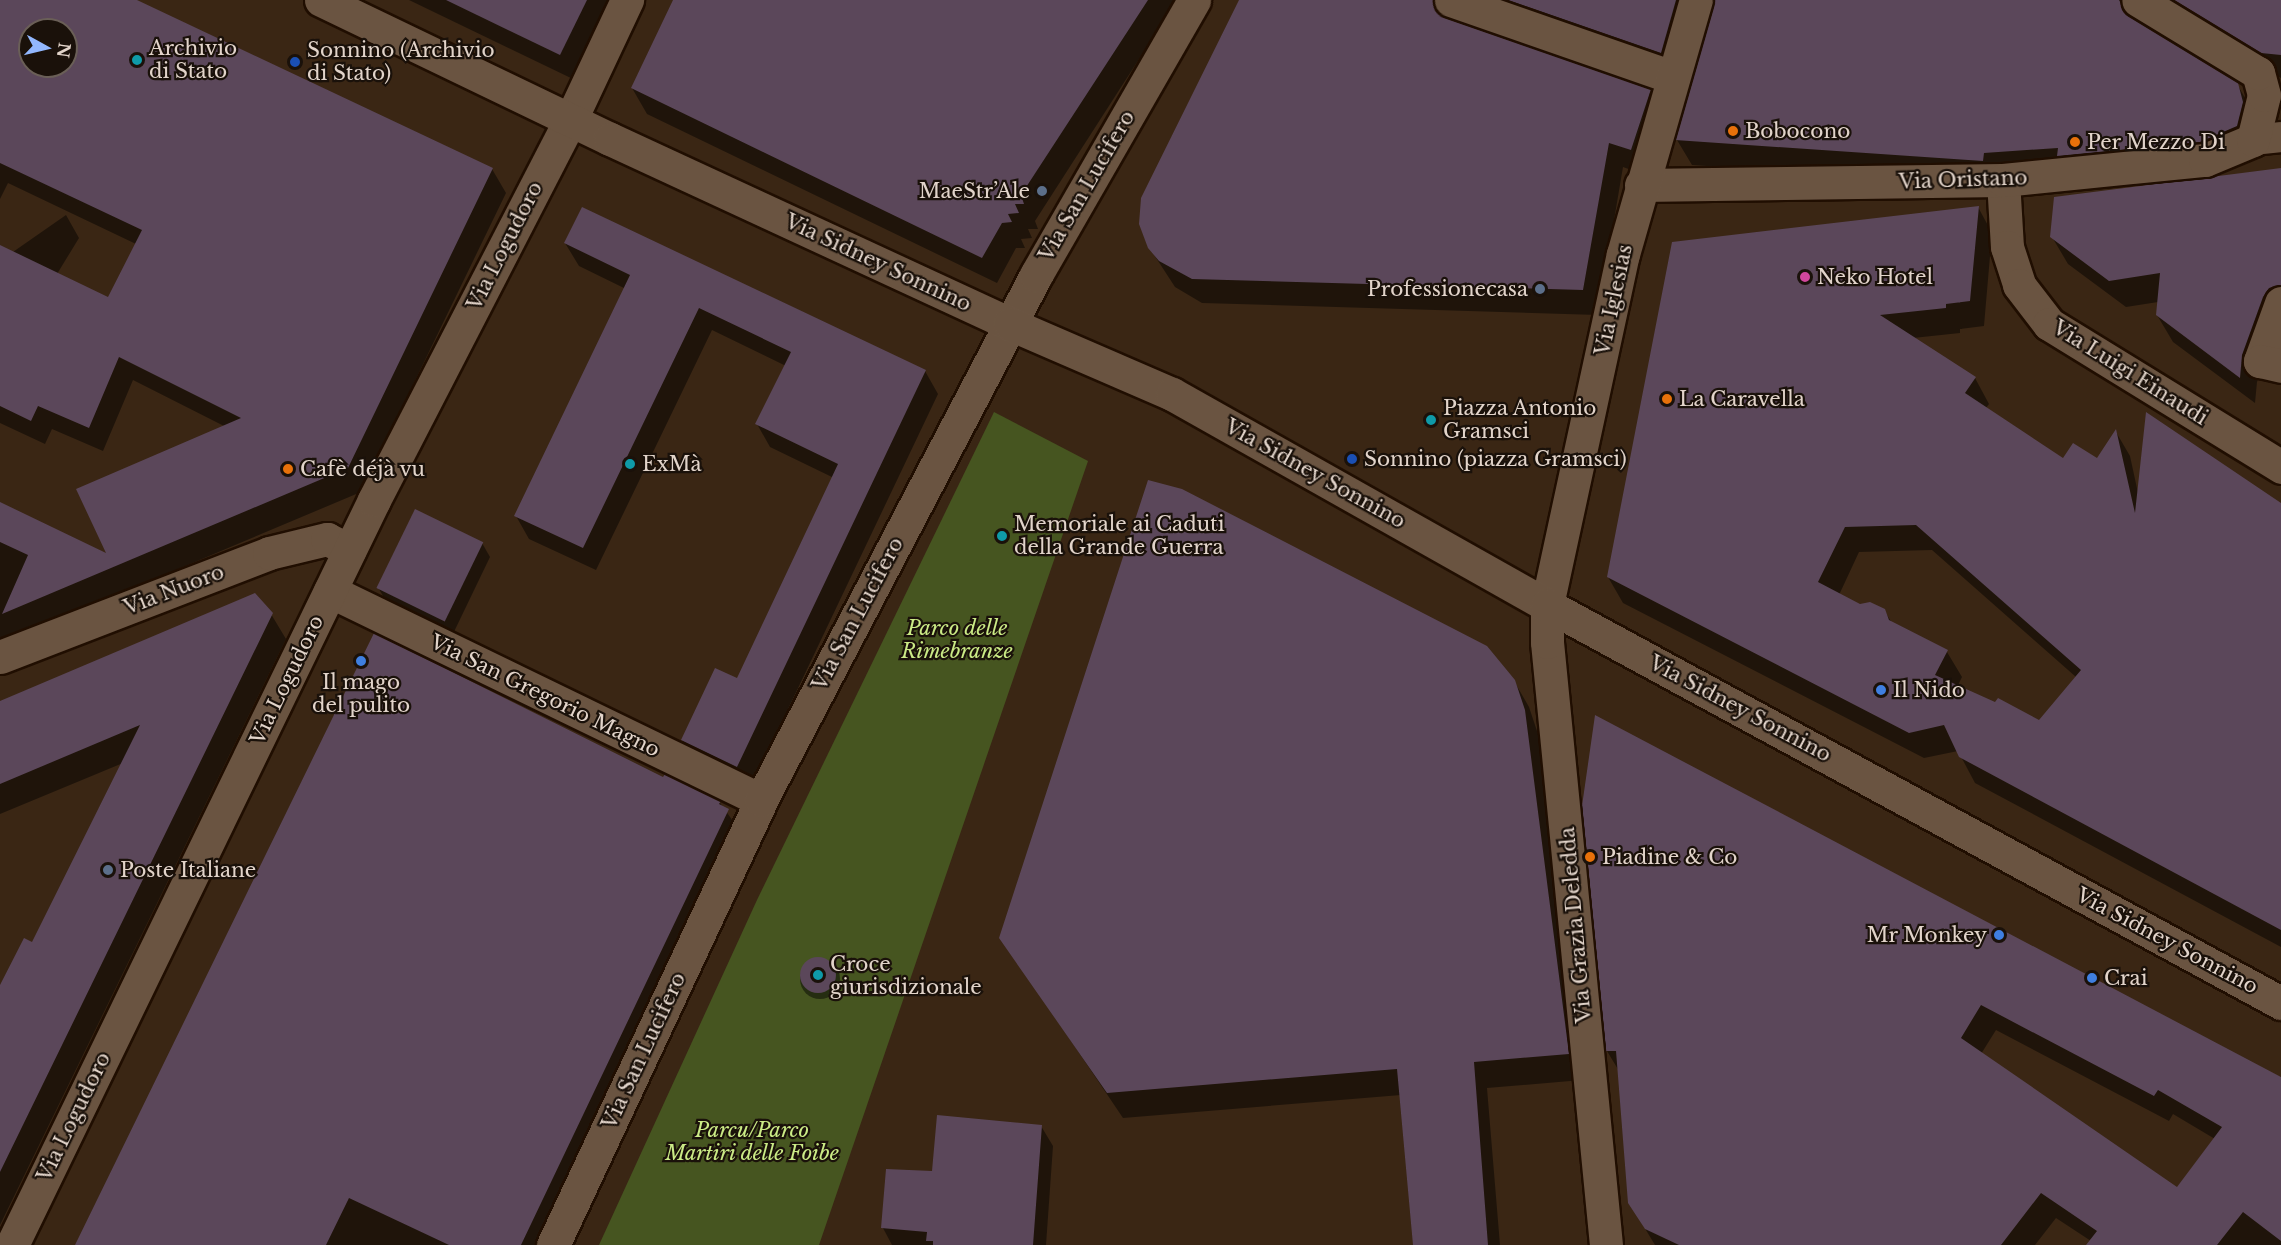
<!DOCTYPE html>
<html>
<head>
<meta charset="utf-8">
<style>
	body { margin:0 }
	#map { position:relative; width:2281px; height:1245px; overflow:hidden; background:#3a2614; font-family:"Libre Baskerville",serif }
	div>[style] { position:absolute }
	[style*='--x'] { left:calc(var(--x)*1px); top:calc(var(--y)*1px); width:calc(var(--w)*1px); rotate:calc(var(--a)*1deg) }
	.green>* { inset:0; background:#465520 }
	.shadow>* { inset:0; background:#0007 }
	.round { border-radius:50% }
	.building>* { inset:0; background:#5b475a; transform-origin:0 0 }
	.roads { filter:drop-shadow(2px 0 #200e01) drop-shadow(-2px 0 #200e01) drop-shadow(0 2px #200e01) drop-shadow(0 -2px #200e01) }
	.pedestrian>* { height:30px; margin:-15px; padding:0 15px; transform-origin:15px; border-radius:15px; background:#6a5441 }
	.minor>* { height:33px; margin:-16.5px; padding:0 16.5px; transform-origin:16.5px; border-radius:16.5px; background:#6a5441 }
	.secondary>* { height:33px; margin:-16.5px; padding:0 16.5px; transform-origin:16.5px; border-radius:16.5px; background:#6a5441 }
	.dots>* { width:16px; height:16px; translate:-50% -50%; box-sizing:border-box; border:3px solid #1a110a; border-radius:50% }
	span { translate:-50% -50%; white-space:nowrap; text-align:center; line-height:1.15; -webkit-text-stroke:4.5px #1a110a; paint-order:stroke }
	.poi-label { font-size:20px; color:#e2d4ca }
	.left { translate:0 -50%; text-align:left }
	.right { translate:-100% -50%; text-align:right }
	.street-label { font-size:20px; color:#e2d4ca }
	.park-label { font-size:20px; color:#cbeb86; font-style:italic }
	.north { position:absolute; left:18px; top:18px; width:60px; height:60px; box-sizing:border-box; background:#1a110a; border:2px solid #6a5f57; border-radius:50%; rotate:98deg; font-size:16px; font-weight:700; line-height:24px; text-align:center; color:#e2d4ca }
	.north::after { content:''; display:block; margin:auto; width:21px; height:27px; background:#92b7fd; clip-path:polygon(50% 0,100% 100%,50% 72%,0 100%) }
</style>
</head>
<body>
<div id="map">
	<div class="green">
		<i style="clip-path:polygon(994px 412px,1088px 461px,819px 1245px,599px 1245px,757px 900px)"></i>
	</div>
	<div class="shadow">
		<i style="clip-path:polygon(evenodd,0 0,134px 0,492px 169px,506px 193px,361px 492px,0 644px,0 504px,109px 556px,226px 427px,133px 380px,103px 451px,52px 429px,45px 444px,0 423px,0 261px,66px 215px,79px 238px,57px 274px,108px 299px,136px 244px,8px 183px,0 199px,0 0,30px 30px,66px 30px,66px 66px,30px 66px,30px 30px)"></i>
		<i style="clip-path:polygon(409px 0,614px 0,575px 80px)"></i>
		<i style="clip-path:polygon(676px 0,1177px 0,1035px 221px,1038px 229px,1028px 229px,1032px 238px,1021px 239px,1025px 248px,1016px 248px,997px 283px,647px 114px,632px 88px)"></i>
		<i style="clip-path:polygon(1241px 0,2281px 0,2281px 78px,2163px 9px,2143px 9px,2136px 22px,2237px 84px,2252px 110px,2251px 152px,1997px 186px,1692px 165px,1677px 140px,1715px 9px,1707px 7px,1676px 78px,1463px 6px,1447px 20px,1650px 91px,1664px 116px,1645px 175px,1623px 167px,1598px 315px,1202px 303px,1175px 287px,1149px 247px)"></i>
		<i style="clip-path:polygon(2281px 171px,2281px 321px,2257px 382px,2255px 403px,2173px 342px,2157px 315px,2158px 302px,2126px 307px,2068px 264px,2052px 237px)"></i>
		<i style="clip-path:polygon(evenodd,1978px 207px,1992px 233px,1984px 326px,1960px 329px,1960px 333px,1913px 338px,1975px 378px,1989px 404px,1986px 408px,2064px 460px,2097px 461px,2116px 432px,2130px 456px,2138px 493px,2281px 505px,2281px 947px,1975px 783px,1958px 751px,1924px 758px,1623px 603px,1608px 577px,1978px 207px,1932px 550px,2076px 677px,2039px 722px,1957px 687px,1962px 677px,1947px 652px,1892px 623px,1884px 610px,1860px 606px,1839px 595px,1859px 552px,1932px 550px)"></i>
		<i style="clip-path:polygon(565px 243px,925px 371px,938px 394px,750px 789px,696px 763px,682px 740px,737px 680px,834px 478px,770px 447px,757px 424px,786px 366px,712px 330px,596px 570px,529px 539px,516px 516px,626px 289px,579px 266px)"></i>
		<i style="clip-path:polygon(482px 543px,490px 557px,451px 638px,387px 603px,379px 589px)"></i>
		<i style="clip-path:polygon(271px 614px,286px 639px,0 1225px,0 988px,33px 944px,123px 763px,0 814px,0 703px)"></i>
		<i style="clip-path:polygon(1486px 648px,1514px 681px,1529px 707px,1539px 737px,1582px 1080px,1487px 1088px,1500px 1245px,1414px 1245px,1401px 1095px,1123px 1118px,1001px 937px)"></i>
		<i style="clip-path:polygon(664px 779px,720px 803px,743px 835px,547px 1245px,77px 1245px)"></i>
		<i style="clip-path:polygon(evenodd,1583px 806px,2281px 1077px,2281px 1245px,2088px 1245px,2091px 1241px,2056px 1218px,2035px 1245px,1655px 1245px,1629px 1202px,1619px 1071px,1607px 1051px,1583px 806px,1996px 1030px,2169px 1121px,2173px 1114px,2215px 1139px,2178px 1189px,1981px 1054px,1996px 1030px)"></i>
		<i class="round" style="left:800px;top:959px;width:40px;height:40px"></i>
		<i style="clip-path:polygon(1041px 1126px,1053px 1146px,1046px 1245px,892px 1245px,883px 1228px,934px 1172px)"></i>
	</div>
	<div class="building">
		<i style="clip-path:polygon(evenodd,0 0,137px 0,493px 168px,348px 468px,2px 614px,28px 555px,0 542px,0 502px,106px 553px,76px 489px,241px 418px,119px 357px,89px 428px,38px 406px,31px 421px,0 406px,0 245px,108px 297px,142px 230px,0 163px,0 0,30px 30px,66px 30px,66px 66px,30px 66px,30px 30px)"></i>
		<i style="clip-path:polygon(446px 0,587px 0,560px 55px)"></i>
		<i style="clip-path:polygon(673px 0,1148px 0,1021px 195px,1024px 204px,1015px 204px,1019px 213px,1008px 214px,1012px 222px,1002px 223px,982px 258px,631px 88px)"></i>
		<i style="clip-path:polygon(1239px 0,1433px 0,1436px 12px,1445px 18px,1651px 89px,1631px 150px,1609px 143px,1583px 290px,1192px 279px,1159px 261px,1148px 248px,1139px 224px,1141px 198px)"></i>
		<i style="clip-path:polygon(1508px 0,1676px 0,1661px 53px)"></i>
		<i style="clip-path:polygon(1714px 0,2119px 0,2128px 16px,2238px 83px,2243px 102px,2237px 126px,2200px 142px,2057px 156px,2058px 148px,1984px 153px,1983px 161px,1675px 140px)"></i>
		<i style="clip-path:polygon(2174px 0,2281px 0,2281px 55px,2261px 53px)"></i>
		<i style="clip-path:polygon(2281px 168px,2281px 285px,2269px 288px,2263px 297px,2242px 355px,2240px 378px,2156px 315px,2160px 273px,2109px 281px,2050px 237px,2054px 197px)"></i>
		<i style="clip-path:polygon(evenodd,1979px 206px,1970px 301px,1946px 304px,1946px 308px,1880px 315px,1976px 377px,1965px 393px,2063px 458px,2073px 443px,2097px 458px,2116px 429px,2135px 513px,2146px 412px,2281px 503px,2281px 930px,1959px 757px,1944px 725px,1909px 733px,1607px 577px,1672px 242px,1979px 206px,1916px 525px,2081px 670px,2039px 720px,1998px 698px,1995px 702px,1935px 675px,1948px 650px,1889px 620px,1885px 609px,1870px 602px,1860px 604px,1818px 582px,1845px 527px,1916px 525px)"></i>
		<i style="clip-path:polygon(582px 207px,926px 370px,737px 767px,681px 740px,715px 668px,737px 678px,838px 464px,755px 424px,791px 352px,699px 308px,583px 548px,514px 516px,630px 275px,564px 243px)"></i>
		<i style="clip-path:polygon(1148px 480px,1182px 489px,1487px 646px,1515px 680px,1525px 710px,1569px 1054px,1474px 1062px,1488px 1245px,1413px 1245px,1397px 1069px,1107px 1093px,999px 938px)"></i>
		<i style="left:415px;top:509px;width:76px;height:88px;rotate:26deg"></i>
		<i style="clip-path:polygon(255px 593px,273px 613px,0 1172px,0 985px,24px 938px,32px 942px,140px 725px,0 784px,0 701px)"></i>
		<i style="clip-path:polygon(374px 633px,663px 777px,665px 774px,721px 801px,719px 804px,729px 809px,521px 1245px,449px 1245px,349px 1198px,326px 1245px,75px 1245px)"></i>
		<i style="clip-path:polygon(evenodd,1595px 715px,2281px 1077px,2281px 1241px,2243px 1212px,2217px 1245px,2086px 1245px,2097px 1231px,2041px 1193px,2001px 1245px,1679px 1245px,1645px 1229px,1628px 1203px,1616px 1051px,1606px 1051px,1582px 806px,1595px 715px,1981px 1005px,2154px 1096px,2158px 1090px,2222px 1127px,2177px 1187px,1961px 1038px,1981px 1005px)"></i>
		<i class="round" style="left:800px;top:957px;width:36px;height:36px"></i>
		<i style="clip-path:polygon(937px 1115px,1042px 1125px,1033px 1245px,933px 1245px,933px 1241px,926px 1241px,927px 1232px,881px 1228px,886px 1169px,932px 1171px)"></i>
	</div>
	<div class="roads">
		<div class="pedestrian">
			<i style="--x:2253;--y:140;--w:28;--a:-6"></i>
		</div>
		<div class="minor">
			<i style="--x:1451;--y:0;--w:234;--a:19.2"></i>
			<i style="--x:2003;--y:180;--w:67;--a:86.6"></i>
			<i style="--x:2007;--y:247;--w:40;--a:72"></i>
			<i style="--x:2019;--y:285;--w:49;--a:52.4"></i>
			<i style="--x:2049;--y:324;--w:273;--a:31.6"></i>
			<i style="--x:1641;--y:185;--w:362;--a:-0.8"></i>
			<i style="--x:2003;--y:180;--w:203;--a:-5.7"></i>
			<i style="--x:2205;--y:160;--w:52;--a:-22.6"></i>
			<i style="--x:2253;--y:140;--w:46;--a:-76.3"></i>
			<i style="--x:2264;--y:95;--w:23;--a:-105"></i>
			<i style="--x:2258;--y:73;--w:140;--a:-148.7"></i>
			<i style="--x:2281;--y:303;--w:62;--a:109.9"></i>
			<i style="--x:2260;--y:361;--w:22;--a:13"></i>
			<i style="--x:330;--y:591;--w:479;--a:25.9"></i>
			<i style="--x:0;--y:657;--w:288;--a:-21.1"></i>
			<i style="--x:269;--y:553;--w:60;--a:-13.6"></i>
			<i style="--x:327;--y:539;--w:25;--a:26"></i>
			<i style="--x:12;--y:1245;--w:828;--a:-64.08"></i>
			<i style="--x:374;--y:500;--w:429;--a:-62.7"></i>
			<i style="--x:571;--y:119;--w:132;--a:-64.8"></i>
			<i style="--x:553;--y:1245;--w:491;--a:-64.9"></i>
			<i style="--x:761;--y:800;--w:593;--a:-62.35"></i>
			<i style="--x:1036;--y:275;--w:317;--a:-60.1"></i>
			<i style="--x:1606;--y:1245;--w:606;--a:-95.59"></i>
			<i style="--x:1547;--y:642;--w:37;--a:-90"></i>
			<i style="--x:1547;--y:605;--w:359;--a:-77.8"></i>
			<i style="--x:1623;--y:254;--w:264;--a:-74"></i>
		</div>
		<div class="secondary">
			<i style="--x:321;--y:0;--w:321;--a:25.7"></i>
			<i style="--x:610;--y:139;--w:441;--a:24.8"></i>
			<i style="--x:1010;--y:324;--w:176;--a:23.4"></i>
			<i style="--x:1172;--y:394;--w:430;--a:29.4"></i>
			<i style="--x:1547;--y:605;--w:835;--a:28.47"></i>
		</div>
	</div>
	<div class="dots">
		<i style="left:137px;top:60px;background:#0f9aa8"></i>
		<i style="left:295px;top:62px;background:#1a4fb4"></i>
		<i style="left:1733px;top:131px;background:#e8710a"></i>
		<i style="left:2075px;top:142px;background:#e8710a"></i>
		<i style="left:1042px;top:191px;background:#5c6f8a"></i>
		<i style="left:1805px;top:277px;background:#d1479c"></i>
		<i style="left:1540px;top:289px;background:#5c6f8a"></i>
		<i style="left:1667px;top:399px;background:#e8710a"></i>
		<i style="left:1431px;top:420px;background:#0f9aa8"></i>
		<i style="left:1352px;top:459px;background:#1a4fb4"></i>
		<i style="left:630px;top:464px;background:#0f9aa8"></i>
		<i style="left:288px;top:469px;background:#e8710a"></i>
		<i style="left:1002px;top:536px;background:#0f9aa8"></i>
		<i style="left:361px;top:661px;background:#3f7fe0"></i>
		<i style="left:1881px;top:690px;background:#3f7fe0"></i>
		<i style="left:1590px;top:857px;background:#e8710a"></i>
		<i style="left:108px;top:870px;background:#5c6f8a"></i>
		<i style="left:1999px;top:935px;background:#3f7fe0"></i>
		<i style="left:818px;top:975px;background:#0f9aa8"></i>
		<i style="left:2092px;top:978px;background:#3f7fe0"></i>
	</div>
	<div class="poi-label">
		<span class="left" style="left:149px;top:60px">Archivio<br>di Stato</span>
		<span class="left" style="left:307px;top:62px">Sonnino (Archivio<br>di Stato)</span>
		<span class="left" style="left:1745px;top:131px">Bobocono</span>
		<span class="left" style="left:2087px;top:142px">Per Mezzo Di</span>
		<span class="right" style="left:1030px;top:191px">MaeStr’Ale</span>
		<span class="left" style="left:1817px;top:277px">Neko Hotel</span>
		<span class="right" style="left:1528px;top:289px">Professionecasa</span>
		<span class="left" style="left:1679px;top:399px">La Caravella</span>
		<span class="left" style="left:1443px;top:420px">Piazza Antonio<br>Gramsci</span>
		<span class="left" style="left:1364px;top:459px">Sonnino (piazza Gramsci)</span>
		<span class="left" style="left:642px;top:464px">ExMà</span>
		<span class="left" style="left:300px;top:469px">Cafè déjà vu</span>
		<span class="left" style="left:1014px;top:536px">Memoriale ai Caduti<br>della Grande Guerra</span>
		<span style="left:361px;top:694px">Il mago<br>del pulito</span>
		<span class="left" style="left:1893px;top:690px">Il Nido</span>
		<span class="left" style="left:1602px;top:857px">Piadine &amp; Co</span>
		<span class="left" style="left:120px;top:870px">Poste Italiane</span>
		<span class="right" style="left:1987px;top:935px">Mr Monkey</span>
		<span class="left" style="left:830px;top:976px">Croce<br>giurisdizionale</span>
		<span class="left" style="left:2104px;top:978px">Crai</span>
	</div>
	<div class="street-label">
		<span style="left:1963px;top:180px;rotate:-2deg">Via Oristano</span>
		<span style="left:1087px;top:186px;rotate:-60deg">Via San Lucifero</span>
		<span style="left:505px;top:246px;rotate:-63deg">Via Logudoro</span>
		<span style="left:878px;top:263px;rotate:25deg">Via Sidney Sonnino</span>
		<span style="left:1614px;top:300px;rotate:-78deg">Via Iglesias</span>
		<span style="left:2130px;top:373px;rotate:32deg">Via Luigi Einaudi</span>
		<span style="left:1315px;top:474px;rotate:29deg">Via Sidney Sonnino</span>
		<span style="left:174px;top:590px;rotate:-21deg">Via Nuoro</span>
		<span style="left:858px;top:614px;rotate:-62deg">Via San Lucifero</span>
		<span style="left:287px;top:680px;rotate:-64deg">Via Logudoro</span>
		<span style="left:545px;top:696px;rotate:26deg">Via San Gregorio Magno</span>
		<span style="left:1740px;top:709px;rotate:28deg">Via Sidney Sonnino</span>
		<span style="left:1576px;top:925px;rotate:-95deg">Via Grazia Deledda</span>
		<span style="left:2167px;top:941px;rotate:28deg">Via Sidney Sonnino</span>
		<span style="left:644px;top:1051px;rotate:-65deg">Via San Lucifero</span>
		<span style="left:74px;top:1117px;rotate:-64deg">Via Logudoro</span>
	</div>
	<div class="park-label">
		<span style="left:957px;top:640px">Parco delle<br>Rimebranze</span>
		<span style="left:752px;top:1142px">Parcu/Parco<br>Martiri delle Foibe</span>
	</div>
	<div class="north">N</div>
</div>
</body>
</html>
